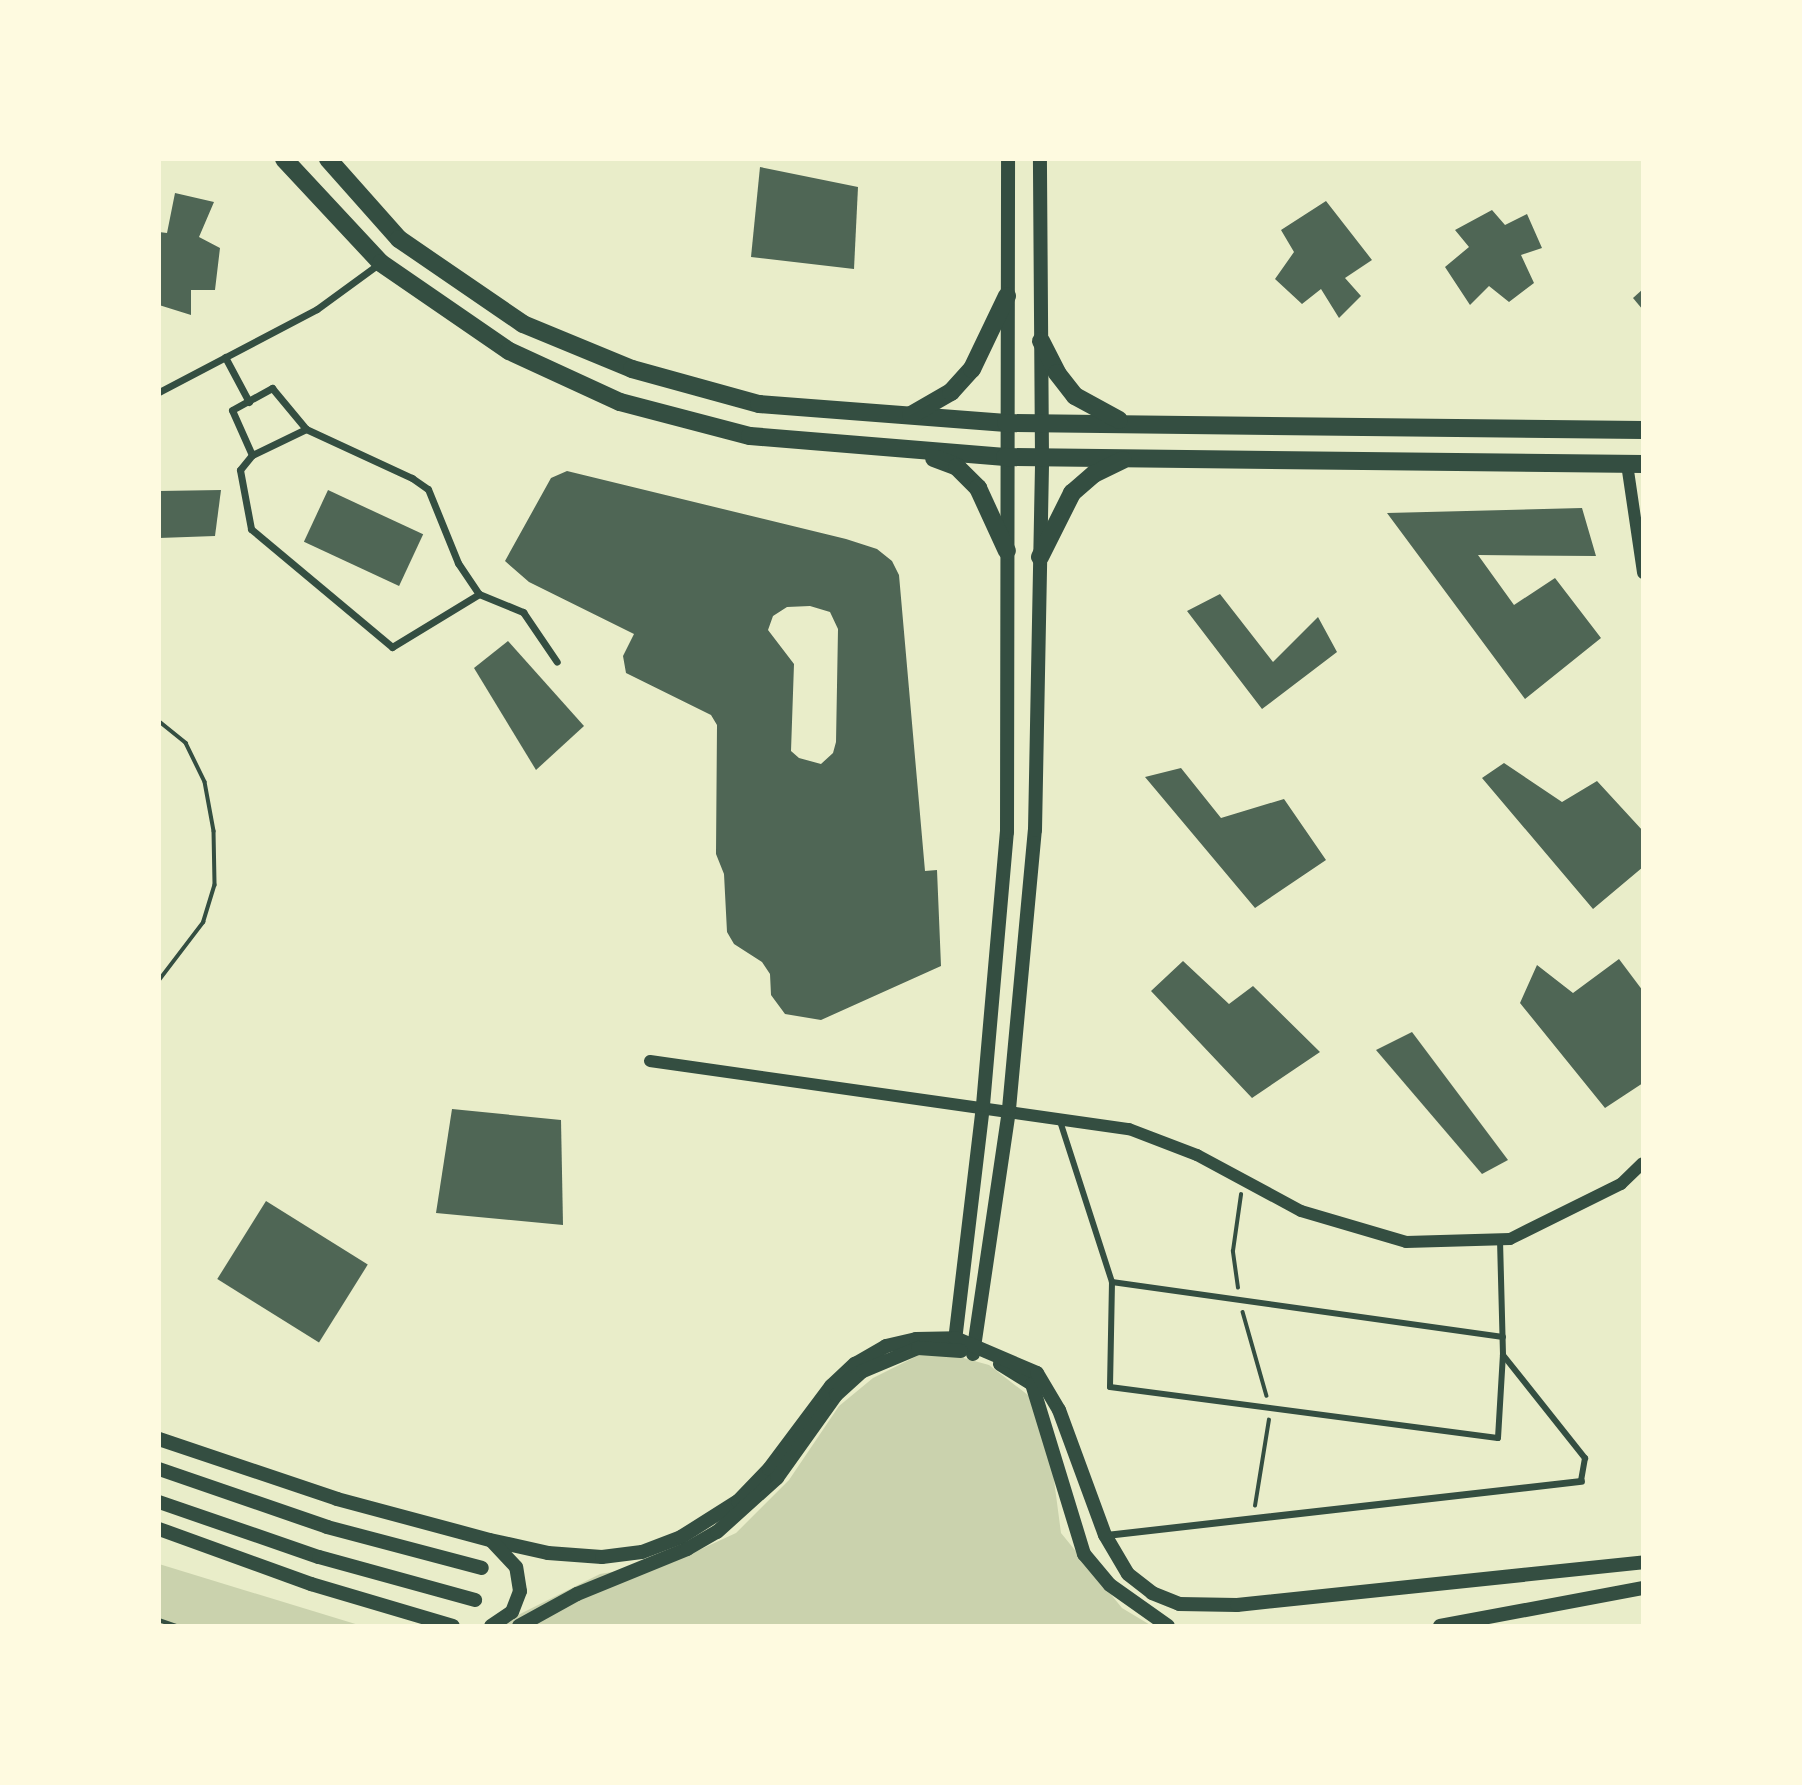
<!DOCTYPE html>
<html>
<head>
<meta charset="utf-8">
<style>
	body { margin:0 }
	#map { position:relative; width:1802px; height:1785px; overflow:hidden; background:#e9edc9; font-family:"Source Sans 3",sans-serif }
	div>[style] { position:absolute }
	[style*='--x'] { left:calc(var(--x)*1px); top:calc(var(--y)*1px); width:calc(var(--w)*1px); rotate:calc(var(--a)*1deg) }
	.green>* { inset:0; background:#cad2ad }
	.building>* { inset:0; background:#4f6655; transform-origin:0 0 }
	.path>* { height:3.5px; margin:-1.75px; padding:0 1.75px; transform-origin:1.75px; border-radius:1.75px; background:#344e41 }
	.pedestrian>* { height:6px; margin:-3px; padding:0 3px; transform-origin:3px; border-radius:3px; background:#344e41 }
	.minor>* { height:7px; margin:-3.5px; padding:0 3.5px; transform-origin:3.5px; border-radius:3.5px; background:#344e41 }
	.tertiary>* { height:12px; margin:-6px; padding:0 6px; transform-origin:6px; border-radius:6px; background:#344e41 }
	.secondary>* { height:14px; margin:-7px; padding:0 7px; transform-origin:7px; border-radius:7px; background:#344e41 }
	.primary>* { height:18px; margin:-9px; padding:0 9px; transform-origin:9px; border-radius:9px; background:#344e41 }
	span { translate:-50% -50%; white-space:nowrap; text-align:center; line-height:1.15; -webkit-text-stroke:6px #fefae0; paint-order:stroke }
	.frame { position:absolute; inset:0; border:161px solid #fefae0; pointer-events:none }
</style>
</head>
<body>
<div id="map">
	<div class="green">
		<i style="clip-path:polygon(921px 1354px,949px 1354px,989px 1365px,1033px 1399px,1049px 1442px,1061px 1533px,1122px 1608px,1152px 1626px,496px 1626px,600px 1574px,673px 1562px,736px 1533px,789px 1480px,839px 1406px,873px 1378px)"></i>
		<i style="clip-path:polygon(159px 1564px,362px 1626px,159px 1626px)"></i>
	</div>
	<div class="building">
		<i style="clip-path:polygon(760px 167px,858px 187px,854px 269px,751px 257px)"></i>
		<i style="clip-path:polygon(175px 193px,214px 202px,199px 237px,220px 248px,215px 290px,191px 290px,191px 315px,159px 305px,159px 232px,167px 233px)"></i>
		<i style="clip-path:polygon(1326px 201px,1372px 260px,1345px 278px,1361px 296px,1339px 318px,1321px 289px,1302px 304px,1275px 279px,1294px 252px,1281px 230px)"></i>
		<i style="clip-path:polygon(1492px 210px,1505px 225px,1527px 214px,1542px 248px,1521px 255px,1534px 283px,1509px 302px,1489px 286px,1470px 305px,1445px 267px,1469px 247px,1455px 230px)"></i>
		<i style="clip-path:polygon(1643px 289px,1643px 310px,1633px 298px)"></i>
		<i style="clip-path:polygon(evenodd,567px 471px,846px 539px,877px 549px,892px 561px,899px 575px,925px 871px,937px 870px,941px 966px,821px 1020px,785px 1014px,771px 995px,770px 974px,762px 962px,734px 944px,727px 932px,724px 874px,716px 854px,717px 725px,711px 715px,626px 673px,623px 656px,634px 634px,529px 582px,505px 561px,551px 478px,567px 471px,810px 606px,830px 612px,838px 629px,836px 742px,833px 753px,821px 764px,799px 758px,791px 751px,794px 664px,768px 630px,773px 616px,787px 607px,810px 606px)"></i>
		<i style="clip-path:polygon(221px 490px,215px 536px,159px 538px,159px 491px)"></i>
		<i style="left:328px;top:490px;width:105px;height:57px;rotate:25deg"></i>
		<i style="clip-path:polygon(1582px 508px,1596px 556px,1478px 555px,1514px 605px,1555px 578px,1601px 638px,1525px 699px,1387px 513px)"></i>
		<i style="clip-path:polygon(1220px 594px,1273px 662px,1318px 617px,1337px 652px,1262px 709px,1187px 611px)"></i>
		<i style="clip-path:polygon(508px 641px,584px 726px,536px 770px,474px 668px)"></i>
		<i style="clip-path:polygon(1504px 763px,1562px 802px,1597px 781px,1643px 831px,1643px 867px,1593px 909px,1482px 778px)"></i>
		<i style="clip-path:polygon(1181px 768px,1221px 818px,1284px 799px,1326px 860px,1255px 908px,1145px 777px)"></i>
		<i style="clip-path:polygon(1619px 959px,1643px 991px,1643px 1083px,1605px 1108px,1520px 1003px,1537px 965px,1573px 993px)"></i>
		<i style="clip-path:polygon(1183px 961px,1229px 1004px,1253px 986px,1320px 1052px,1252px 1098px,1151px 991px)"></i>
		<i style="clip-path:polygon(1412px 1032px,1508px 1160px,1482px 1174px,1376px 1050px)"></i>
		<i style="clip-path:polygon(452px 1109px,561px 1120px,563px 1225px,436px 1213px)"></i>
		<i style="left:266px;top:1201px;width:120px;height:92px;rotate:32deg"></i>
	</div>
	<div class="path">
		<i style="--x:159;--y:721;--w:35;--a:39"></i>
		<i style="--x:186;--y:743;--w:43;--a:64"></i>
		<i style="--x:205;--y:782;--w:50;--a:79.6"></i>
		<i style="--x:214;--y:831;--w:54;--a:88.9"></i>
		<i style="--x:215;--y:885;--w:39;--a:107"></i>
		<i style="--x:204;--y:922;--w:74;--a:127.3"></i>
		<i style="--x:1238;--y:1288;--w:37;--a:-98"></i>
		<i style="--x:1233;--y:1251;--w:57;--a:-81.9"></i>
		<i style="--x:1243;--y:1312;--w:87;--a:74.1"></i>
		<i style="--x:1255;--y:1506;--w:87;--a:-80.8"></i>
		<i style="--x:159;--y:1620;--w:18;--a:19"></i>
	</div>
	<div class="pedestrian">
		<i style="--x:1059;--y:1118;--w:172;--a:72.1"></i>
		<i style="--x:1500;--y:1240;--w:115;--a:88.5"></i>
		<i style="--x:1503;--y:1355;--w:132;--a:51.5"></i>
		<i style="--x:1585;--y:1458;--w:23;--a:100"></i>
		<i style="--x:1503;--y:1337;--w:395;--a:-172"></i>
		<i style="--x:1112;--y:1282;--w:105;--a:91.1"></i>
		<i style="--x:1110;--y:1387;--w:391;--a:7.5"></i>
		<i style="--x:1498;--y:1438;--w:83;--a:-86.6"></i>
	</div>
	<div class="minor">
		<i style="--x:225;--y:357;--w:51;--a:61.9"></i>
		<i style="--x:159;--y:392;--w:178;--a:-27.7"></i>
		<i style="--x:317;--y:309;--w:78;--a:-36.1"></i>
		<i style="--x:306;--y:429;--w:60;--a:154.3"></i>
		<i style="--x:252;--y:455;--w:19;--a:129"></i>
		<i style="--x:240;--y:470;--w:60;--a:79.4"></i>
		<i style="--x:251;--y:529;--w:184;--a:39.9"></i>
		<i style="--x:392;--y:647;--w:102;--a:-31.3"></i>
		<i style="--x:252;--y:455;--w:49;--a:-114"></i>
		<i style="--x:232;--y:410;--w:46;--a:-28.8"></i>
		<i style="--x:272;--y:388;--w:53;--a:50.3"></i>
		<i style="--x:306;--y:429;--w:117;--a:24.8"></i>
		<i style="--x:412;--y:478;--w:19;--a:35"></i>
		<i style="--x:428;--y:489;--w:80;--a:67.9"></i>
		<i style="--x:458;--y:563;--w:37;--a:56"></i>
		<i style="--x:479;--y:594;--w:48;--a:22.2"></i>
		<i style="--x:523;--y:612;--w:60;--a:55.8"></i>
		<i style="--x:1106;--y:1535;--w:478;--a:-6.5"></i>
	</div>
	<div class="tertiary">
		<i style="--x:1627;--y:464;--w:110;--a:81.6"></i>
		<i style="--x:650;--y:1061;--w:484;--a:8.1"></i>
		<i style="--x:1129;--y:1129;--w:73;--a:20.9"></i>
		<i style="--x:1197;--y:1155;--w:118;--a:28.3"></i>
		<i style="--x:1301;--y:1211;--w:109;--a:16.4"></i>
		<i style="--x:1406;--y:1242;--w:104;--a:-1.7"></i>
		<i style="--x:1510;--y:1239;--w:124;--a:-26.4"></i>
		<i style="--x:1621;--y:1184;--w:30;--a:-44"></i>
	</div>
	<div class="secondary">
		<i style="--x:954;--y:1349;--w:246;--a:-83.2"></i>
		<i style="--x:983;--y:1105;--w:274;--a:-85"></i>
		<i style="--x:1007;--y:832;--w:673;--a:-89.91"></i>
		<i style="--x:973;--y:1354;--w:248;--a:-81.6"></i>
		<i style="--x:1009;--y:1109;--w:280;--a:-84.7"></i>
		<i style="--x:1035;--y:830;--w:373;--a:-88.9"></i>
		<i style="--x:1042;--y:457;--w:298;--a:-90.4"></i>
		<i style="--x:1000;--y:1364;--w:38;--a:32"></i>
		<i style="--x:1032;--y:1384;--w:178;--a:73"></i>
		<i style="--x:1084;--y:1554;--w:40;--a:50"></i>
		<i style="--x:1110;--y:1585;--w:71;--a:35.3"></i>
		<i style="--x:159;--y:1439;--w:188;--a:18.6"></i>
		<i style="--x:337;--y:1499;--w:158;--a:15"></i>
		<i style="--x:490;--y:1540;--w:59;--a:12.6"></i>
		<i style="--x:548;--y:1553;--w:54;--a:4.2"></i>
		<i style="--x:602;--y:1557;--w:40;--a:-7.1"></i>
		<i style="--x:642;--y:1552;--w:42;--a:-21"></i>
		<i style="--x:681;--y:1537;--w:67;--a:-32.3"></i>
		<i style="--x:738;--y:1501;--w:45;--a:-45.9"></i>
		<i style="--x:769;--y:1469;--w:104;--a:-53.2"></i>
		<i style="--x:831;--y:1386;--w:33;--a:-43"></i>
		<i style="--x:855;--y:1364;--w:36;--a:-30"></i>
		<i style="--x:886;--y:1346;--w:31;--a:-13"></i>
		<i style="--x:916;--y:1339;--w:39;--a:-1"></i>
		<i style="--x:955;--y:1338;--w:89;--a:23.1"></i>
		<i style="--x:1037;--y:1373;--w:43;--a:59.3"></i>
		<i style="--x:1059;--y:1410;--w:133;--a:69.8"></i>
		<i style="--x:1105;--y:1535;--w:45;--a:59.5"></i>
		<i style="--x:1128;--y:1574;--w:31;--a:38"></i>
		<i style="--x:1152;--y:1593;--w:29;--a:22"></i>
		<i style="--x:1179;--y:1604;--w:58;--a:1"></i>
		<i style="--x:1237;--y:1605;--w:408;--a:-6"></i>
		<i style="--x:159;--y:1469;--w:178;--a:19"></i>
		<i style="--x:327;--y:1527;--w:160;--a:14.8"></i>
		<i style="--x:159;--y:1502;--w:169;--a:19"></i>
		<i style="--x:319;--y:1557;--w:162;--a:15.4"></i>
		<i style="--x:159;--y:1529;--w:162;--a:19.9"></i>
		<i style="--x:311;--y:1584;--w:148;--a:16.5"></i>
		<i style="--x:491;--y:1626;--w:25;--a:-34"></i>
		<i style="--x:512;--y:1612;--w:22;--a:-69"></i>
		<i style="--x:520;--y:1591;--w:24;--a:-99"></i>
		<i style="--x:516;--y:1567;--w:34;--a:-133"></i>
		<i style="--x:519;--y:1626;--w:66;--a:-28.9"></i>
		<i style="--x:577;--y:1594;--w:119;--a:-22.2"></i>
		<i style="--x:687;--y:1549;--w:34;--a:-30"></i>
		<i style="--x:717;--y:1532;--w:81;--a:-42"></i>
		<i style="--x:777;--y:1478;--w:102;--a:-54.6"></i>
		<i style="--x:836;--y:1395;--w:36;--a:-42"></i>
		<i style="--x:863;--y:1371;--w:60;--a:-22.7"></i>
		<i style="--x:918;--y:1348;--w:43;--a:4"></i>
		<i style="--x:1440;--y:1626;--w:207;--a:-10.6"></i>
	</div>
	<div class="primary">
		<i style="--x:284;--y:159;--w:142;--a:47"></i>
		<i style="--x:381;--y:263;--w:155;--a:34.5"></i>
		<i style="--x:509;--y:351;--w:122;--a:24.7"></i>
		<i style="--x:620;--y:402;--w:134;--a:14.7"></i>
		<i style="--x:750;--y:436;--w:256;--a:4.7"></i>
		<i style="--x:1005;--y:457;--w:638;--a:0.63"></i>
		<i style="--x:328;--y:159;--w:107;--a:48.4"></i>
		<i style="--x:399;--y:239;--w:150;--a:34.4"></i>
		<i style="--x:523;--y:324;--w:118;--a:22.4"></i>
		<i style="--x:632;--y:369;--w:132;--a:15.4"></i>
		<i style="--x:759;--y:404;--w:248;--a:4.4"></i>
		<i style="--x:1006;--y:423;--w:637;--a:0.63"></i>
		<i style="--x:1041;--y:341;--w:36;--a:63"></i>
		<i style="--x:1057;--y:373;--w:29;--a:52"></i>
		<i style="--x:1075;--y:396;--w:50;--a:28.6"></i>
		<i style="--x:911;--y:415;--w:46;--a:-29.9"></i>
		<i style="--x:951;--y:392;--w:31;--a:-48"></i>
		<i style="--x:972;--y:369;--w:81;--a:-64.4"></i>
		<i style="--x:934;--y:458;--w:25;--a:21"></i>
		<i style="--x:957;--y:467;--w:30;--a:45"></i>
		<i style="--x:978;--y:488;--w:69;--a:65.3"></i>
		<i style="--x:1040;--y:557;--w:72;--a:-63.4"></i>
		<i style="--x:1072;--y:493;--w:29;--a:-41"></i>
		<i style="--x:1094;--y:474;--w:32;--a:-26"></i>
	</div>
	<div class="frame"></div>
</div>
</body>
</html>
